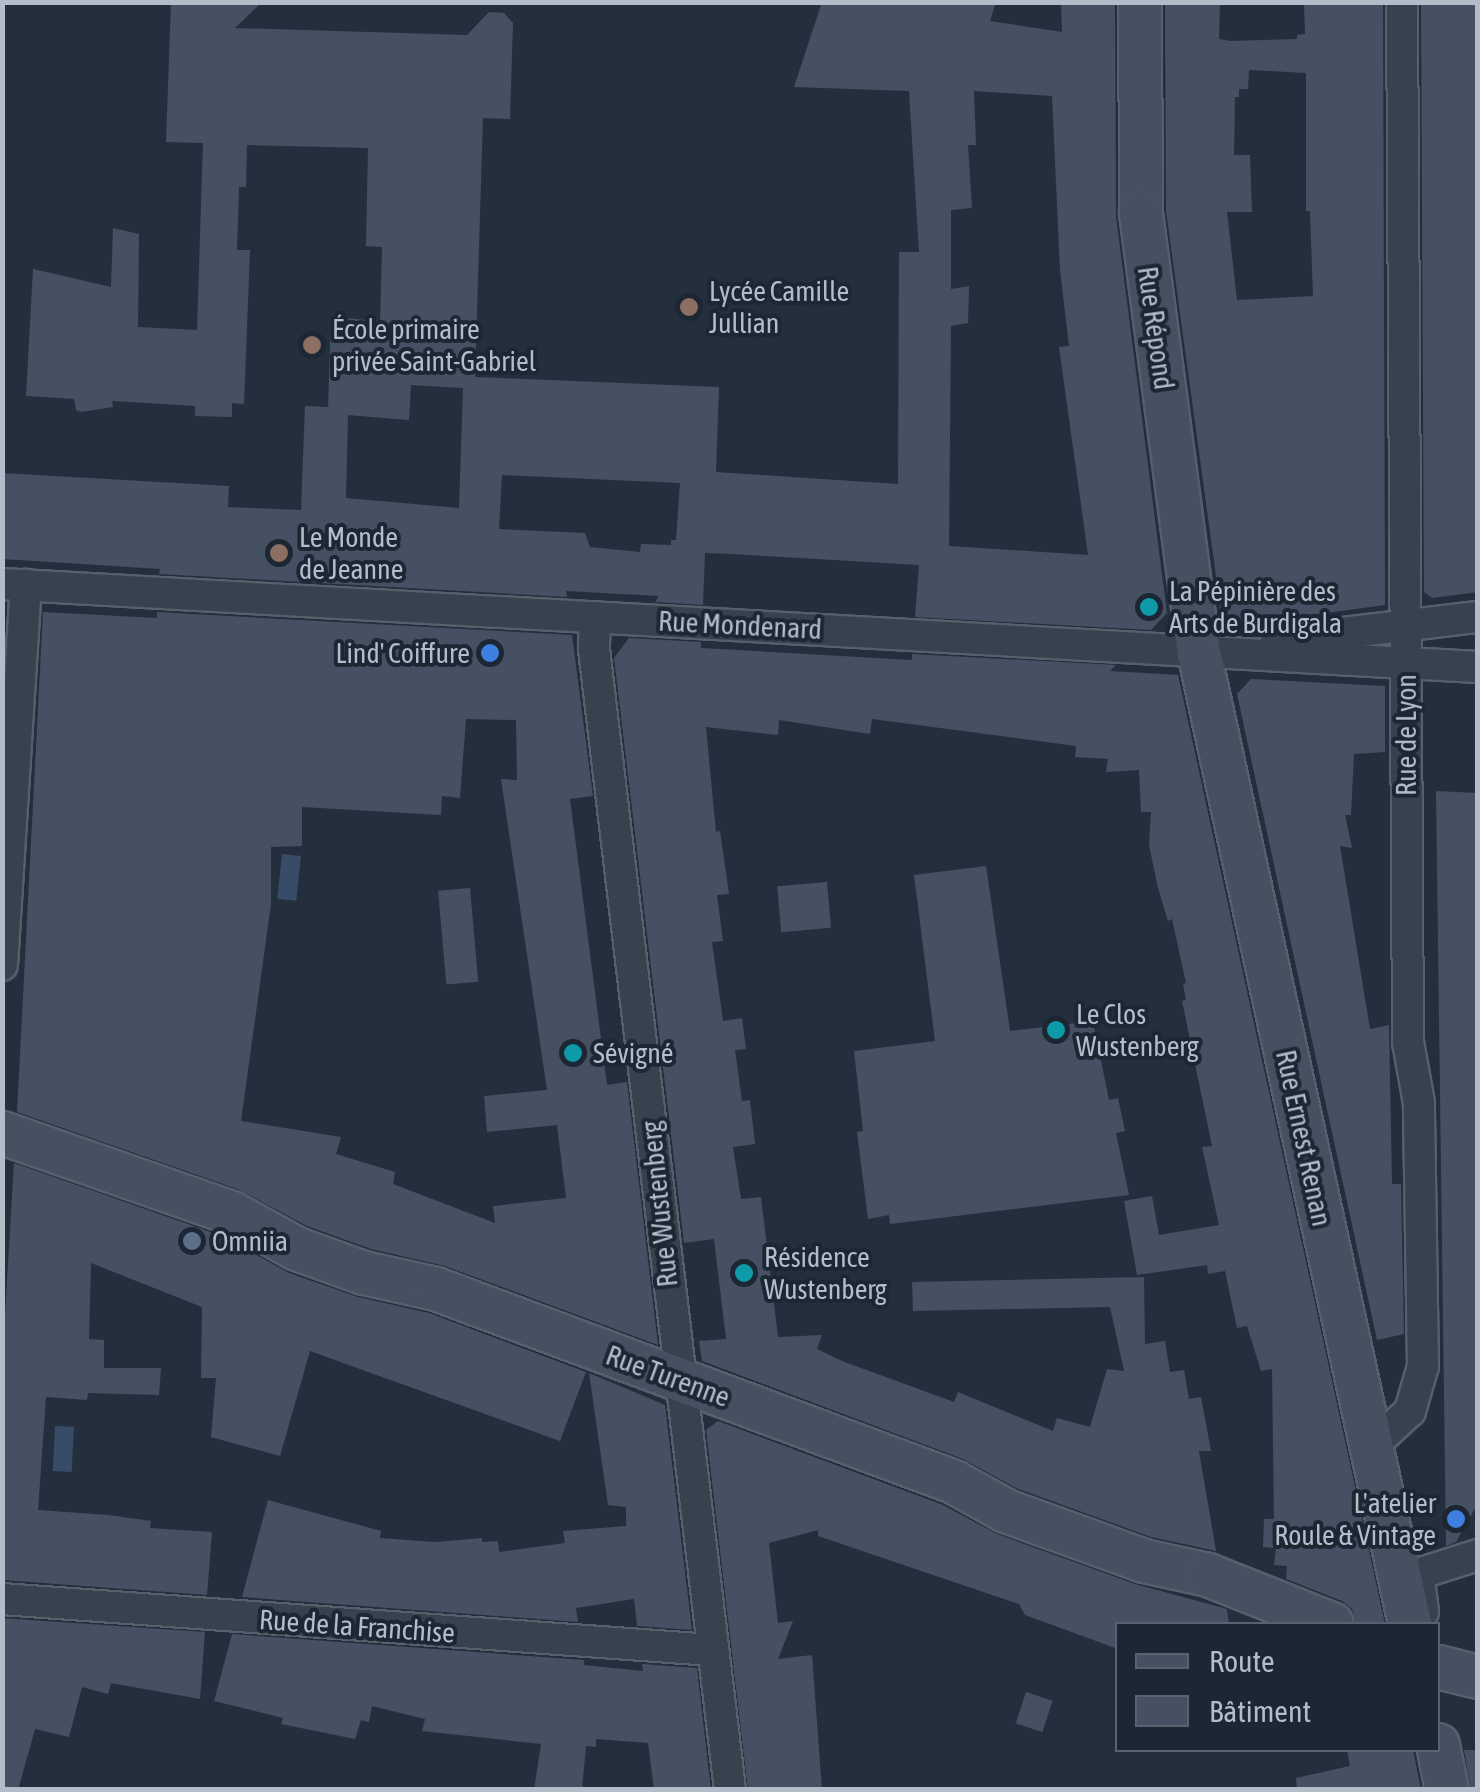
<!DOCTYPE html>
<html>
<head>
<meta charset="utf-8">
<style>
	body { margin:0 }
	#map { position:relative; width:1480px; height:1792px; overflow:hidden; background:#242f3e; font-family:"Asap Condensed",sans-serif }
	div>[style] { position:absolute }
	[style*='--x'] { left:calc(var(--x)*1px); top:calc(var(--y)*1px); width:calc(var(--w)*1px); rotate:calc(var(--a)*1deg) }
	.water>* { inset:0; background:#394c67; transform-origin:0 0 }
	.building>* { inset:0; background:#455162; transform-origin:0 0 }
	.roads { filter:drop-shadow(2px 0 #565f6c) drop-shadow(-2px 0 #565f6c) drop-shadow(0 2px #565f6c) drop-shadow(0 -2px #565f6c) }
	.street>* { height:30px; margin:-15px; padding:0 15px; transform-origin:15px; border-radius:15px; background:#38414e }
	.secondary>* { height:42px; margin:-21px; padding:0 21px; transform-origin:21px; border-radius:21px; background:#465061 }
	.dots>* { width:28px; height:28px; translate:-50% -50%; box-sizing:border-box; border:5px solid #1d2633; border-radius:50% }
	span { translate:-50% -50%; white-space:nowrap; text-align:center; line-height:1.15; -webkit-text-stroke:8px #1d2633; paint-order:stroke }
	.poi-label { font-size:28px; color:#b4bcc9 }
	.left { translate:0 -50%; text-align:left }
	.right { translate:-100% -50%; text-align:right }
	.street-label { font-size:28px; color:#b4bcc9 }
	.frame { position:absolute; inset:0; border:5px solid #b4bcc9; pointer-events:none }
	.legend { position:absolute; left:1115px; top:1622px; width:325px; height:130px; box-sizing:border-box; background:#1d2633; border:2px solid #59626f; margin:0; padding:12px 18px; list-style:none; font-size:30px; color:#b4bcc9 }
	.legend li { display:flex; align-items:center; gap:20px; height:50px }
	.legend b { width:50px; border:2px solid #59626f }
</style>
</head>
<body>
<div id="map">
	<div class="water">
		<i style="left:282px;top:854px;width:19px;height:45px;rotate:6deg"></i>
		<i style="left:55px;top:1426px;width:19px;height:45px;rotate:3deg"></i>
	</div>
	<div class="building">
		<i style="clip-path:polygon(evenodd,171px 2px,262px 2px,235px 28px,467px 35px,489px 12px,504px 13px,513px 23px,510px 119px,483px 118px,475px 377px,719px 387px,716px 472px,898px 484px,899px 252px,919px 252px,909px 91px,794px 87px,822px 2px,996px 2px,990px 21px,1062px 32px,1061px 2px,1115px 3px,1116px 216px,1167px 613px,1151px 630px,915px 617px,919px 565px,732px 554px,705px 553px,703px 605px,655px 602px,659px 596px,566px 591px,567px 597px,159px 574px,160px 569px,2px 559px,2px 473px,229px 486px,228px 507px,301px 510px,305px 406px,328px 407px,331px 317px,380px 321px,382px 247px,366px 246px,368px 148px,247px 145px,246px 187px,239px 187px,237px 250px,250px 250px,244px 404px,232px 403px,232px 417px,195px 416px,195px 406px,112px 401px,113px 407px,81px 412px,76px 410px,74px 399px,26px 396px,33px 269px,111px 287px,113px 228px,139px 234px,138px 327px,197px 330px,203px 143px,166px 142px,171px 2px,974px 91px,1052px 96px,1060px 270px,1069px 346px,1059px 347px,1088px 555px,949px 546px,951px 326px,968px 323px,969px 286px,951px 289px,951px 210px,972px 208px,968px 145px,976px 145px,974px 91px,171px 2px,411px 385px,463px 388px,459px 508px,346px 498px,348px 415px,409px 420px,411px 385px,171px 2px,502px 475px,680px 483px,676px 540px,671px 540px,671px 545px,641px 544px,640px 552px,590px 547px,585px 533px,499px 529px,502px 475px)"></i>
		<i style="clip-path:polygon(evenodd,1165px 2px,1220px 2px,1219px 39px,1231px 41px,1297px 39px,1297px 35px,1305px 34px,1304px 2px,1383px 2px,1385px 605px,1223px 627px,1166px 211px,1165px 2px,1249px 70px,1306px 73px,1306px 211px,1310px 211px,1313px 296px,1237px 300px,1227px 212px,1252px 212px,1250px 155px,1234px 155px,1235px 97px,1239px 97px,1239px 89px,1248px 89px,1249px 70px)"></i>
		<i style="clip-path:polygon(1421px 2px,1478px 2px,1478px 592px,1432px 598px,1424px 592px)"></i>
		<i style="clip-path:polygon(evenodd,43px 612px,157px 618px,157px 612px,572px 635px,593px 796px,570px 799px,607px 1085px,627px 1082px,658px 1345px,445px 1266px,371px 1249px,307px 1226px,240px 1190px,17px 1112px,43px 612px,466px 719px,516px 720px,517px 780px,501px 779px,547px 1090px,484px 1096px,487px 1132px,557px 1125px,566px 1198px,493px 1206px,495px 1223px,393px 1184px,395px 1172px,336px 1154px,341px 1137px,241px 1121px,271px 904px,271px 847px,302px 846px,302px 807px,441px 815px,442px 796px,460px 798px,466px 719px)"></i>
		<i style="clip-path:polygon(629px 638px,701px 642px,701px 648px,912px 660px,912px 654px,1116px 665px,1110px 671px,1178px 675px,1385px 1624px,1356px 1624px,1352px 1609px,1342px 1601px,1286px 1579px,1287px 1566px,1274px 1565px,1276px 1548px,1263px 1547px,1264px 1519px,1274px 1519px,1272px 1369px,1261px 1371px,1247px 1326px,1237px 1328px,1225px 1271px,1208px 1274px,1207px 1265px,1137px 1275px,1124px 1201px,1152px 1196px,1159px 1235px,1219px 1225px,1202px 1147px,1212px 1146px,1182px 1001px,1186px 1000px,1183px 984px,1186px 983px,1172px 919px,1168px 921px,1158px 888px,1149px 845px,1151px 812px,1141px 812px,1139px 770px,1106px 772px,1108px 759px,1075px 757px,1076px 746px,872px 719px,870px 734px,779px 720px,778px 735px,706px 727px,716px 832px,720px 831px,729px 894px,717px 895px,723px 941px,712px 942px,723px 1021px,742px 1018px,746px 1049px,735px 1050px,742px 1101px,750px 1100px,755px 1144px,733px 1147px,741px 1199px,761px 1197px,778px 1337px,822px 1335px,817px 1349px,842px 1361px,954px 1402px,958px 1392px,1053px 1431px,1057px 1418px,1090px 1427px,1107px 1369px,1124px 1371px,1110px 1307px,913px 1311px,912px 1282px,1144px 1277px,1145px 1344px,1165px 1341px,1170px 1372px,1184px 1370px,1189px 1399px,1201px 1397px,1211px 1451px,1199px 1451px,1216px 1551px,1151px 1537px,1016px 1488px,963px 1459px,702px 1361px,699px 1341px,726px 1339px,714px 1239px,684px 1243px,614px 658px)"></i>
		<i style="clip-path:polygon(1251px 679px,1385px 686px,1385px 752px,1354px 754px,1351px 815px,1345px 815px,1352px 848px,1340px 846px,1370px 1029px,1389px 1025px,1392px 1184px,1401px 1184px,1404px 1334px,1377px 1340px,1237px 694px)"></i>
		<i style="clip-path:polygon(1436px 791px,1478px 793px,1478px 1503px,1456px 1542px,1446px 1546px)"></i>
		<i style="clip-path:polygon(986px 866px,1010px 1031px,1093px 1021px,1109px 1100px,1118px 1098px,1125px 1131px,1116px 1133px,1129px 1195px,890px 1224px,889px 1215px,868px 1219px,857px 1132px,863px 1131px,854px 1051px,935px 1041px,914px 875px)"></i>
		<i style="left:827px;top:882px;width:46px;height:50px;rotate:85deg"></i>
		<i style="left:470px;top:888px;width:94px;height:32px;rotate:85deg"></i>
		<i style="clip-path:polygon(14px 1163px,222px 1236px,289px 1273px,358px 1297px,429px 1313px,586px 1372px,560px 1441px,310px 1351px,280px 1456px,211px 1437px,216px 1378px,201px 1378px,202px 1307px,91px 1263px,89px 1339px,104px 1340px,104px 1368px,161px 1368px,159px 1395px,88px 1393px,87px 1400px,46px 1397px,38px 1510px,108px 1515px,151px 1521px,150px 1528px,212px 1532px,207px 1595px,2px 1580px,2px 1365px)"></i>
		<i style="clip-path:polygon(589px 1373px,665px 1405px,692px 1630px,637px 1626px,634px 1599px,576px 1608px,578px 1622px,242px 1597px,268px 1500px,381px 1531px,380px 1538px,435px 1542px,482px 1538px,482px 1542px,498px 1541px,499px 1552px,565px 1543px,563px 1531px,626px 1526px,626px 1507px,608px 1505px)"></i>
		<i style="clip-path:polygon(718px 1421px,943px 1505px,997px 1534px,1135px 1584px,1227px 1609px,1229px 1624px,1118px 1624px,1118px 1649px,1025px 1615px,1019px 1604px,818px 1536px,818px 1530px,769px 1543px,778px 1623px,793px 1621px,778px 1659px,812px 1655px,822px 1790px,748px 1790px,706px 1430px)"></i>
		<i style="clip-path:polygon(2px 1618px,205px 1632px,200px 1699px,111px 1683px,108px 1694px,82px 1687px,69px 1737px,35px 1729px,18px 1790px,2px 1790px)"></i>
		<i style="clip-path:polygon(232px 1634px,584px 1660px,584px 1665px,643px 1671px,642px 1664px,697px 1668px,711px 1790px,654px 1790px,648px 1743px,596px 1739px,596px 1747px,586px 1746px,582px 1790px,534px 1790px,541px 1744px,422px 1731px,425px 1719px,372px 1706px,369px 1722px,361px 1720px,355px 1739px,281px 1724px,283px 1718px,214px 1701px)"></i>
		<i style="left:1026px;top:1692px;width:28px;height:33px;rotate:18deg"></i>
		<i style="clip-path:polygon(1347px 1750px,1413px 1750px,1421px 1789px,1297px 1789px,1296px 1778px,1350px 1766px)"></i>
		<i style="clip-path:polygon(1464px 1750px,1478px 1750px,1478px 1790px,1471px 1790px)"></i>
	</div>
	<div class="roads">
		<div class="street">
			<i style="--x:2;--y:584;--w:1478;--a:3.22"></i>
			<i style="--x:595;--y:617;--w:32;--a:92"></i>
			<i style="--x:594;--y:649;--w:1149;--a:83.2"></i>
			<i style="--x:1276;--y:641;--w:203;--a:-6.8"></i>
			<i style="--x:2;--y:965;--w:381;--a:-86.4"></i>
			<i style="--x:1371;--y:1447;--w:53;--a:-42.7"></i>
			<i style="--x:1410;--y:1411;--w:47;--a:-73.9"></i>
			<i style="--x:1423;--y:1366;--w:263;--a:-90.9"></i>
			<i style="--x:1419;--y:1103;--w:62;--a:-100.2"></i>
			<i style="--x:1408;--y:1042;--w:1040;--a:-90.33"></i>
			<i style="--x:2;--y:1599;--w:712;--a:4.11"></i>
			<i style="--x:1423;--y:1612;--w:38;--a:-97"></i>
			<i style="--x:1418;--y:1574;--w:63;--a:-17.6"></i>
		</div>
		<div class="secondary">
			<i style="--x:1140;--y:2;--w:211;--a:89.7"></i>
			<i style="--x:1141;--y:213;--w:443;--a:82.5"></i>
			<i style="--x:1199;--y:652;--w:995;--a:77.75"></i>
			<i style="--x:2;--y:1133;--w:244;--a:19.2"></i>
			<i style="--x:232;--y:1213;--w:74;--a:29"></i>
			<i style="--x:297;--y:1249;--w:71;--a:19.7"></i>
			<i style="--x:364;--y:1273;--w:74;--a:12.5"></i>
			<i style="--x:436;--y:1289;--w:553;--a:20.43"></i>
			<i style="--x:954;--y:1482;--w:60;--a:29.1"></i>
			<i style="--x:1006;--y:1511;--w:147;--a:19.9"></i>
			<i style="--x:1144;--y:1561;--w:66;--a:12.3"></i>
			<i style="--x:1208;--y:1575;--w:133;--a:21.6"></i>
			<i style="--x:1438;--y:1667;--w:41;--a:14"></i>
			<i style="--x:1438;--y:1745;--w:46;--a:78.7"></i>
		</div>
	</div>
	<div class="dots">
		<i style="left:689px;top:307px;background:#8d6e63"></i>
		<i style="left:312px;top:345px;background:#8d6e63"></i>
		<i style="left:279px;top:553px;background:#8d6e63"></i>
		<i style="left:1149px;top:607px;background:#0f9aa8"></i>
		<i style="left:490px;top:653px;background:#3f7fe0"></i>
		<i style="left:1056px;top:1030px;background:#0f9aa8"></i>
		<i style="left:573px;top:1053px;background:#0f9aa8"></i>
		<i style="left:192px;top:1241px;background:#5c6f8a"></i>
		<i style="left:744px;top:1273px;background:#0f9aa8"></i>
		<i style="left:1456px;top:1519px;background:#3f7fe0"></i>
	</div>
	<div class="poi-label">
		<span class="left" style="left:709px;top:307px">Lycée Camille<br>Jullian</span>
		<span class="left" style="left:332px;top:345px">École primaire<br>privée Saint-Gabriel</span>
		<span class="left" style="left:299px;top:553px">Le Monde<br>de Jeanne</span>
		<span class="left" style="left:1169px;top:607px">La Pépinière des<br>Arts de Burdigala</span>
		<span class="right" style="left:470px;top:653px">Lind' Coiffure</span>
		<span class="left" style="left:1076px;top:1030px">Le Clos<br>Wustenberg</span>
		<span class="left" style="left:593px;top:1053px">Sévigné</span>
		<span class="left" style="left:212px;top:1241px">Omniia</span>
		<span class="left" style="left:764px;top:1273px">Résidence<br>Wustenberg</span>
		<span class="right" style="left:1436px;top:1519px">L'atelier<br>Roule &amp; Vintage</span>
	</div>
	<div class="street-label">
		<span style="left:1156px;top:328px;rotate:82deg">Rue Répond</span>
		<span style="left:740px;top:625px;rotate:3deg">Rue Mondenard</span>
		<span style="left:1406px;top:735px;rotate:-90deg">Rue de Lyon</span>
		<span style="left:1304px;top:1138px;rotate:78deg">Rue Ernest Renan</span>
		<span style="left:659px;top:1204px;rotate:-96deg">Rue Wustenberg</span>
		<span style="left:668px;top:1376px;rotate:20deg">Rue Turenne</span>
		<span style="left:357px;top:1626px;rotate:4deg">Rue de la Franchise</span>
	</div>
	<div class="frame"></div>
	<ul class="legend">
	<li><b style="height:12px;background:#465061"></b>Route</li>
	<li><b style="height:28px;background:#455162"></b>Bâtiment</li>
	</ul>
</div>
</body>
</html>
